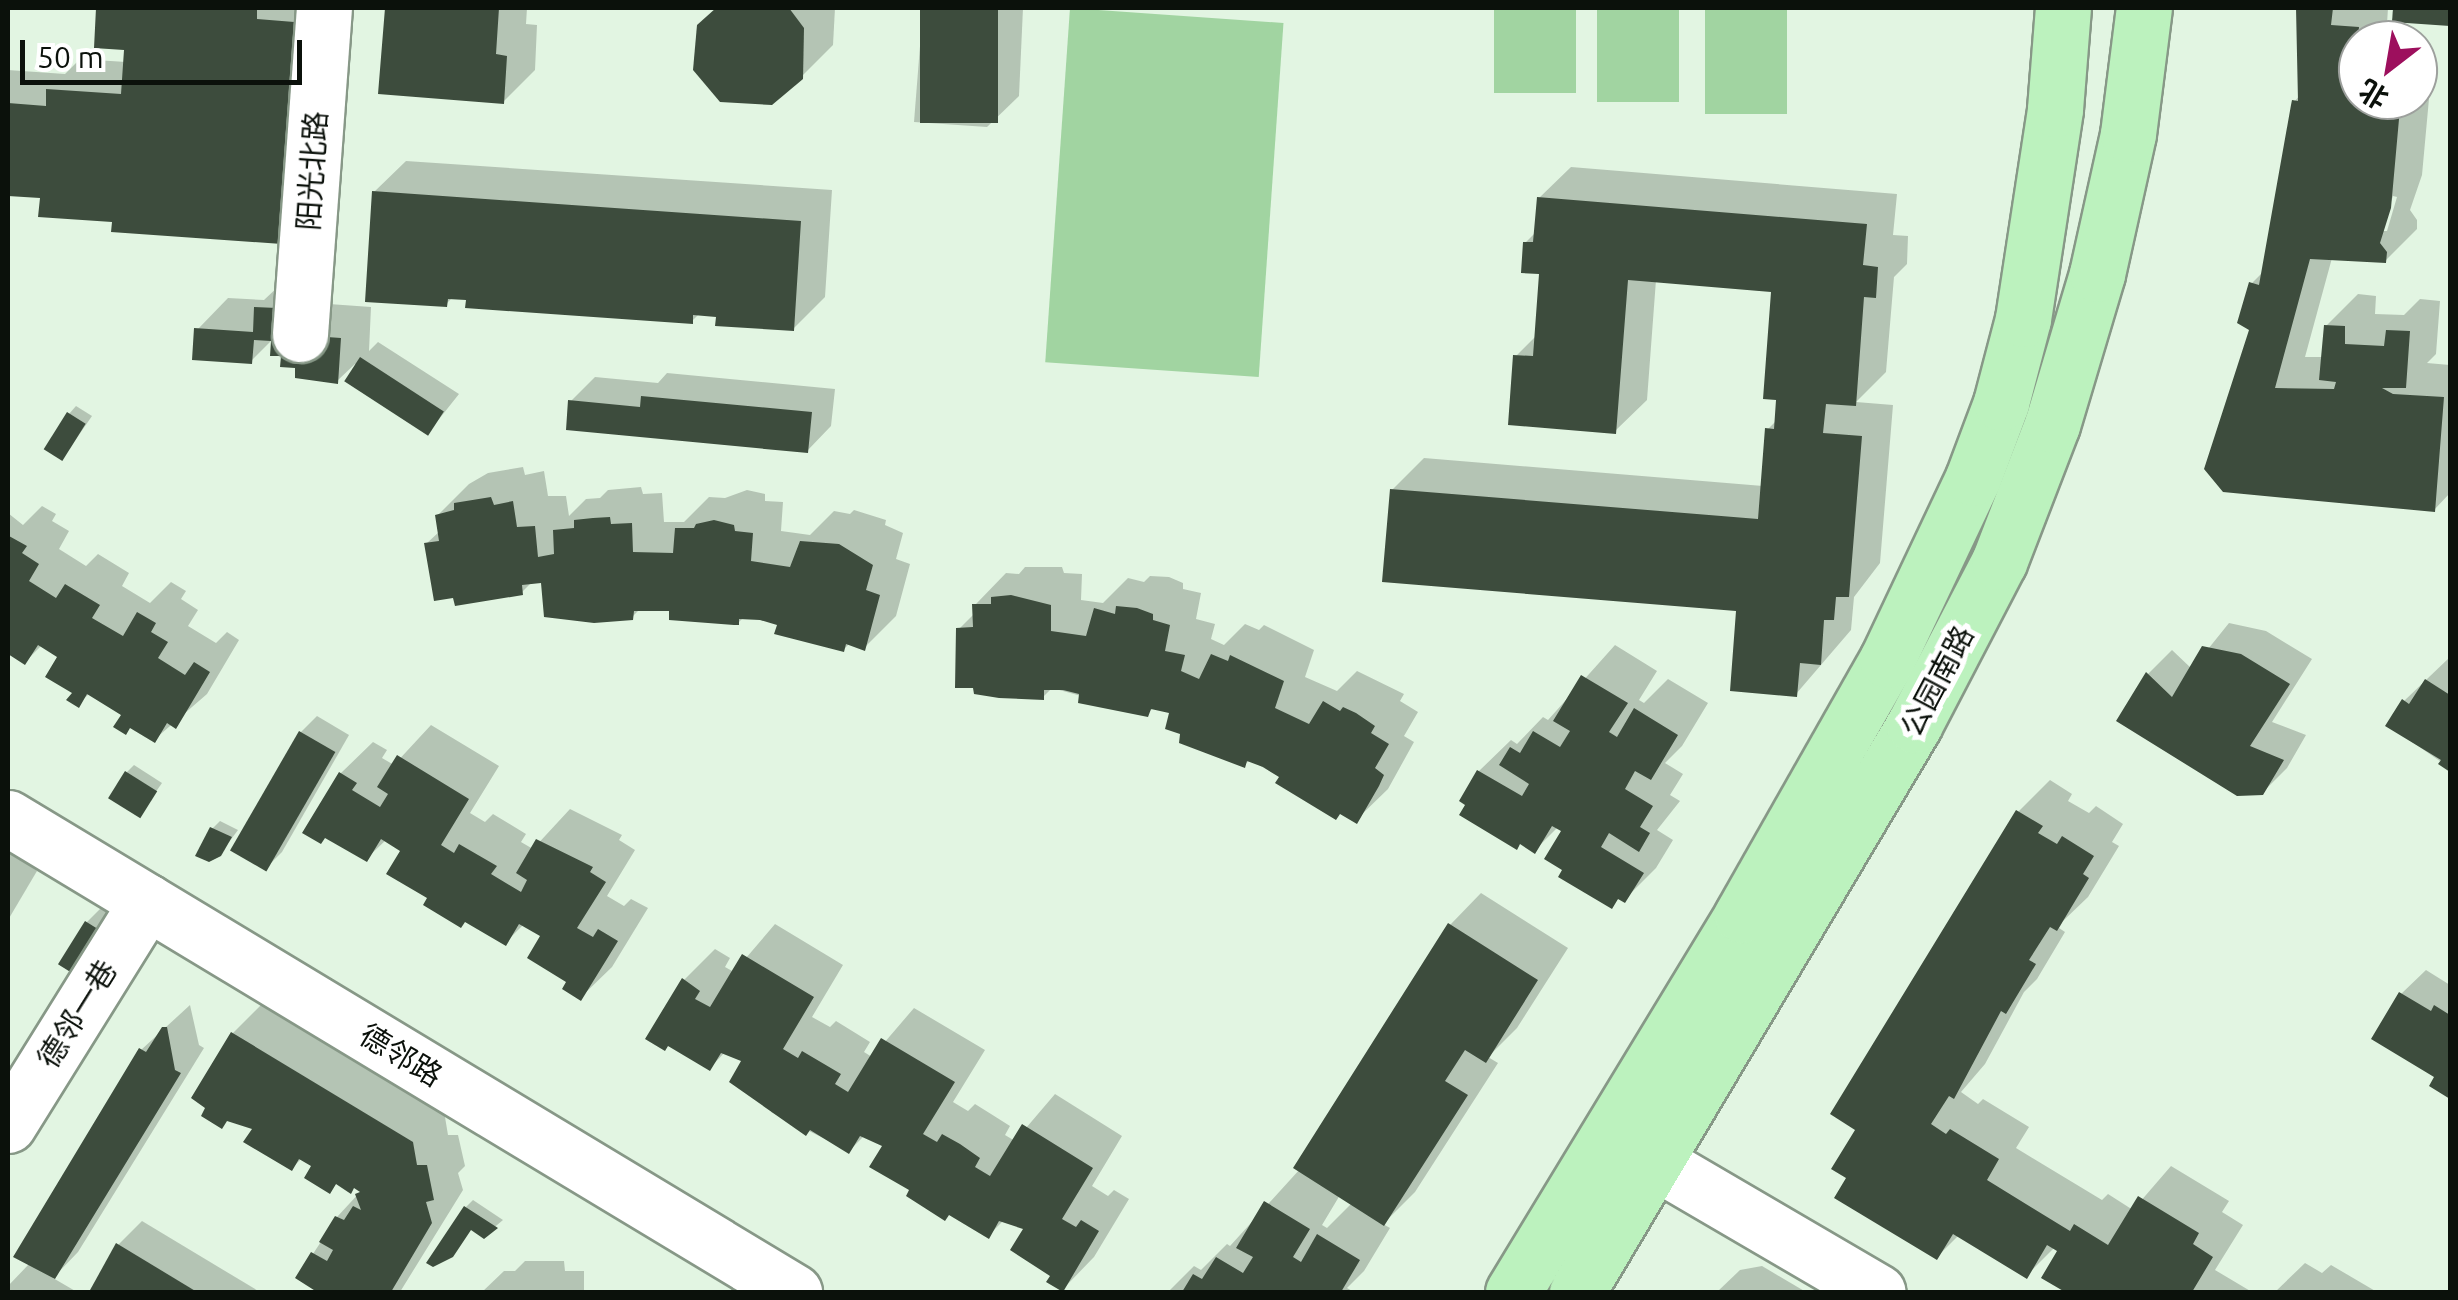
<!DOCTYPE html>
<html>
<head>
<meta charset="utf-8">
<style>
	body { margin:0 }
	#map { position:relative; width:2458px; height:1300px; overflow:hidden; background:#e2f5e2; font-family:Ubuntu,"Noto Sans SC",sans-serif }
	div>[style] { position:absolute }
	[style*='--x'] { left:calc(var(--x)*1px); top:calc(var(--y)*1px); width:calc(var(--w)*1px); rotate:calc(var(--a)*1deg) }
	.green>* { inset:0; background:#a1d4a1; transform-origin:0 0 }
	.shadow>* { inset:0; background:#0003 }
	.building>* { inset:0; background:#3d4c3d; transform-origin:0 0 }
	.roads { filter:drop-shadow(2px 0 #879887) drop-shadow(-2px 0 #879887) drop-shadow(0 2px #879887) drop-shadow(0 -2px #879887) }
	.minor>* { height:55px; margin:-27.5px; padding:0 27.5px; transform-origin:27.5px; border-radius:27.5px; background:#fff }
	.major>* { height:55px; margin:-27.5px; padding:0 27.5px; transform-origin:27.5px; border-radius:27.5px; background:#bcf2be }
	span { translate:-50% -50%; white-space:nowrap; text-align:center; line-height:1.15; -webkit-text-stroke:10px #fff; paint-order:stroke }
	.street-label { font-size:30px; color:#0b110b }
	.frame { position:absolute; inset:0; border:10px solid #0b110b; pointer-events:none }
	.north { position:absolute; left:2338px; top:20px; width:100px; height:100px; box-sizing:border-box; background:#fff; border:2px solid #9da09d; border-radius:50%; rotate:211deg; font-size:28px; font-weight:700; line-height:40px; text-align:center; color:#0b110b }
	.north::after { content:''; display:block; margin:auto; width:35px; height:45px; background:#9d0f5d; clip-path:polygon(50% 0,100% 100%,50% 72%,0 100%) }
	.scale { position:absolute; left:20px; top:40px; width:282px; height:45px; box-sizing:border-box; border:5px solid #0b110b; border-top:0; padding-left:12px; font-size:30px; line-height:35px; white-space:nowrap; color:#0b110b; -webkit-text-stroke:8px #fff; paint-order:stroke }
</style>
</head>
<body>
<div id="map">
	<div class="green">
		<i style="left:1070px;top:8px;width:214px;height:355px;rotate:4deg"></i>
		<i style="left:1494px;top:8px;width:82px;height:85px"></i>
		<i style="left:1597px;top:8px;width:82px;height:94px"></i>
		<i style="left:1705px;top:8px;width:82px;height:106px"></i>
	</div>
	<div class="shadow">
		<i style="clip-path:polygon(99px 8px,348px 8px,329px 304px,371px 307px,369px 351px,378px 342px,459px 394px,428px 433px,355px 364px,337px 381px,298px 366px,273px 339px,251px 361px,197px 330px,228px 298px,264px 300px,282px 283px,284px 241px,114px 220px,42px 196px,8px 193px,8px 70px,65px 74px,80px 59px,126px 62px,126px 47px,96px 45px)"></i>
		<i style="clip-path:polygon(387px 8px,527px 8px,526px 24px,537px 25px,535px 70px,503px 102px,381px 92px)"></i>
		<i style="clip-path:polygon(718px 8px,835px 8px,833px 45px,801px 77px,699px 26px)"></i>
		<i style="clip-path:polygon(923px 8px,1023px 8px,1019px 96px,987px 127px,914px 122px)"></i>
		<i style="clip-path:polygon(evenodd,2299px 8px,2388px 8px,2386px 40px,2358px 40px,2358px 100px,2418px 100px,2418px 76px,2431px 77px,2422px 175px,2410px 210px,2417px 220px,2417px 229px,2385px 261px,2332px 258px,2305px 357px,2324px 357px,2326px 326px,2358px 294px,2376px 296px,2375px 314px,2404px 315px,2420px 299px,2440px 301px,2436px 354px,2427px 363px,2450px 365px,2450px 493px,2434px 510px,2225px 490px,2252px 328px,2251px 284px,2264px 271px,2295px 101px,2300px 95px,2299px 8px,2393px 196px,2397px 197px,2387px 231px,2381px 231px,2393px 196px)"></i>
		<i style="clip-path:polygon(406px 161px,832px 190px,825px 297px,793px 329px,719px 314px,700px 313px,692px 321px,454px 296px,446px 304px,374px 192px)"></i>
		<i style="clip-path:polygon(1571px 167px,1897px 194px,1893px 235px,1908px 236px,1907px 264px,1894px 277px,1886px 372px,1856px 402px,1893px 405px,1880px 563px,1854px 597px,1851px 630px,1796px 694px,1739px 609px,1392px 490px,1424px 458px,1763px 486px,1767px 430px,1777px 420px,1774px 290px,1656px 280px,1647px 400px,1615px 431px,1516px 356px,1537px 335px,1542px 272px,1525px 243px,1537px 231px,1539px 198px)"></i>
		<i style="clip-path:polygon(667px 373px,835px 389px,831px 426px,807px 451px,571px 401px,595px 377px,658px 383px)"></i>
		<i style="clip-path:polygon(76px 406px,92px 416px,63px 458px,69px 414px)"></i>
		<i style="clip-path:polygon(523px 467px,525px 475px,544px 471px,548px 496px,566px 496px,569px 516px,586px 499px,600px 498px,608px 490px,641px 487px,643px 494px,662px 493px,664px 522px,684px 522px,709px 497px,725px 498px,747px 490px,765px 494px,765px 501px,783px 502px,781px 531px,810px 535px,834px 511px,850px 514px,854px 510px,886px 520px,885px 525px,903px 533px,896px 559px,910px 564px,896px 616px,864px 648px,850px 643px,843px 650px,780px 623px,744px 617px,738px 623px,673px 609px,640px 609px,632px 617px,543px 580px,533px 581px,522px 592px,426px 544px,440px 531px,437px 516px,469px 484px,488px 473px)"></i>
		<i style="clip-path:polygon(42px 506px,56px 514px,52px 521px,69px 531px,59px 549px,86px 566px,98px 554px,129px 573px,122px 586px,150px 603px,171px 582px,186px 591px,181px 599px,198px 610px,188px 626px,216px 643px,227px 632px,239px 640px,207px 694px,155px 739px,90px 693px,78px 704px,60px 656px,42px 645px,25px 662px,8px 651px,8px 513px,23px 525px)"></i>
		<i style="clip-path:polygon(1025px 567px,1062px 567px,1064px 573px,1082px 574px,1081px 600px,1103px 603px,1128px 578px,1144px 582px,1150px 576px,1169px 577px,1183px 583px,1183px 589px,1201px 593px,1196px 619px,1215px 624px,1211px 639px,1224px 645px,1245px 624px,1259px 630px,1264px 625px,1314px 650px,1305px 677px,1337px 691px,1357px 671px,1404px 694px,1400px 701px,1418px 712px,1404px 736px,1414px 742px,1388px 789px,1356px 820px,1250px 760px,1244px 765px,1184px 735px,1172px 711px,1154px 707px,1147px 714px,1052px 688px,1043px 697px,959px 629px,975px 613px,975px 605px,1006px 573px,1019px 574px)"></i>
		<i style="clip-path:polygon(2229px 623px,2266px 631px,2312px 659px,2272px 722px,2306px 735px,2287px 768px,2262px 793px,2120px 720px,2148px 674px,2172px 650px,2192px 669px)"></i>
		<i style="clip-path:polygon(1615px 645px,1657px 671px,1639px 700px,1644px 703px,1668px 679px,1708px 703px,1682px 746px,1665px 763px,1683px 774px,1670px 795px,1680px 801px,1657px 830px,1673px 840px,1656px 868px,1624px 900px,1620px 897px,1611px 906px,1565px 869px,1564px 831px,1558px 827px,1535px 850px,1462px 800px,1479px 771px,1511px 740px,1517px 744px,1543px 717px,1548px 720px)"></i>
		<i style="clip-path:polygon(2450px 657px,2450px 768px,2389px 726px,2404px 701px)"></i>
		<i style="clip-path:polygon(317px 716px,349px 735px,282px 852px,266px 868px,301px 732px)"></i>
		<i style="clip-path:polygon(431px 725px,499px 766px,470px 813px,485px 822px,493px 814px,526px 834px,521px 842px,533px 849px,570px 809px,622px 835px,619px 840px,635px 850px,607px 896px,624px 906px,631px 899px,648px 908px,612px 967px,580px 998px,543px 936px,524px 924px,505px 943px,430px 898px,404px 850px,386px 840px,366px 859px,326px 835px,305px 832px,341px 773px,373px 742px,387px 750px,382px 758px,394px 765px)"></i>
		<i style="clip-path:polygon(134px 765px,162px 783px,139px 816px,127px 772px)"></i>
		<i style="clip-path:polygon(2050px 780px,2072px 794px,2068px 801px,2089px 813px,2096px 806px,2123px 824px,2112px 842px,2119px 846px,2088px 897px,2063px 921px,2059px 928px,2065px 932px,2037px 979px,2024px 992px,1985px 1064px,1961px 1092px,1978px 1104px,1983px 1099px,2029px 1127px,2016px 1148px,2102px 1200px,2108px 1194px,2133px 1210px,2171px 1166px,2229px 1201px,2222px 1212px,2243px 1225px,2215px 1270px,2252px 1292px,2069px 1292px,2044px 1277px,2060px 1250px,2055px 1247px,2026px 1276px,1959px 1235px,1937px 1257px,1850px 1177px,1859px 1129px,2018px 812px)"></i>
		<i style="clip-path:polygon(220px 821px,238px 830px,220px 854px,212px 829px)"></i>
		<i style="clip-path:polygon(8px 849px,37px 871px,8px 920px)"></i>
		<i style="clip-path:polygon(evenodd,1481px 893px,1568px 948px,1517px 1028px,1488px 1057px,1498px 1063px,1415px 1192px,1383px 1224px,1390px 1228px,1364px 1271px,1347px 1288px,1354px 1292px,1168px 1292px,1194px 1266px,1201px 1270px,1227px 1244px,1230px 1246px,1300px 1169px,1450px 925px,1481px 893px,1340px 1195px,1352px 1203px,1327px 1228px,1322px 1225px,1340px 1195px)"></i>
		<i style="clip-path:polygon(103px 906px,128px 922px,106px 965px,87px 922px)"></i>
		<i style="clip-path:polygon(775px 924px,843px 965px,812px 1017px,830px 1027px,836px 1021px,870px 1042px,864px 1052px,872px 1057px,914px 1008px,985px 1050px,953px 1102px,968px 1111px,975px 1104px,991px 1114px,1010px 1126px,1005px 1135px,1015px 1141px,1055px 1094px,1122px 1136px,1092px 1186px,1108px 1196px,1114px 1190px,1129px 1199px,1094px 1257px,1063px 1289px,1027px 1227px,1004px 1220px,988px 1236px,912px 1190px,885px 1145px,865px 1135px,849px 1151px,771px 1112px,773px 1107px,745px 1060px,726px 1051px,710px 1068px,684px 980px,715px 949px,730px 958px,725px 967px,734px 972px)"></i>
		<i style="clip-path:polygon(2426px 970px,2450px 985px,2450px 1096px,2433px 1085px,2438px 1077px,2401px 994px)"></i>
		<i style="clip-path:polygon(264px 1002px,444px 1111px,448px 1135px,458px 1135px,465px 1166px,458px 1173px,463px 1190px,400px 1292px,322px 1292px,298px 1277px,337px 1217px,362px 1190px,338px 1182px,329px 1191px,315px 1165px,302px 1158px,292px 1168px,256px 1128px,233px 1033px)"></i>
		<i style="clip-path:polygon(190px 1005px,199px 1045px,204px 1048px,78px 1252px,53px 1278px,77px 1292px,8px 1292px,8px 1286px,30px 1263px,141px 1050px)"></i>
		<i style="clip-path:polygon(473px 1200px,503px 1220px,484px 1236px,466px 1207px)"></i>
		<i style="clip-path:polygon(142px 1221px,260px 1292px,90px 1290px,118px 1245px)"></i>
		<i style="clip-path:polygon(525px 1261px,564px 1261px,565px 1271px,584px 1271px,584px 1292px,482px 1292px,504px 1271px,515px 1271px)"></i>
		<i style="clip-path:polygon(2305px 1263px,2322px 1273px,2331px 1265px,2377px 1292px,2275px 1292px)"></i>
		<i style="clip-path:polygon(1762px 1266px,1806px 1292px,1717px 1292px,1740px 1270px)"></i>
	</div>
	<div class="building">
		<i style="clip-path:polygon(96px 8px,257px 8px,257px 19px,319px 24px,298px 335px,341px 338px,338px 384px,295px 378px,295px 368px,280px 367px,281px 356px,270px 356px,271px 341px,254px 340px,252px 364px,192px 360px,194px 328px,253px 332px,254px 307px,277px 308px,282px 244px,111px 232px,112px 222px,38px 217px,40px 198px,8px 196px,8px 103px,46px 106px,46px 89px,121px 94px,124px 50px,94px 48px)"></i>
		<i style="clip-path:polygon(385px 8px,499px 8px,496px 54px,507px 56px,504px 104px,378px 94px)"></i>
		<i style="clip-path:polygon(716px 8px,789px 8px,804px 28px,803px 79px,772px 105px,720px 102px,693px 70px,697px 25px)"></i>
		<i style="left:920px;top:8px;width:78px;height:115px"></i>
		<i style="clip-path:polygon(2296px 8px,2333px 8px,2331px 25px,2359px 27px,2353px 103px,2400px 108px,2391px 208px,2380px 243px,2387px 252px,2386px 263px,2310px 259px,2275px 388px,2334px 389px,2336px 382px,2319px 380px,2324px 325px,2345px 326px,2345px 344px,2384px 346px,2386px 330px,2410px 331px,2406px 388px,2382px 388px,2393px 394px,2444px 397px,2435px 512px,2223px 492px,2204px 469px,2249px 330px,2237px 323px,2249px 282px,2259px 285px,2291px 105px,2292px 100px,2298px 101px)"></i>
		<i style="clip-path:polygon(2393px 8px,2450px 8px,2450px 26px,2392px 22px)"></i>
		<i style="clip-path:polygon(372px 191px,801px 221px,794px 331px,715px 326px,716px 317px,693px 315px,693px 324px,465px 308px,466px 300px,448px 299px,447px 307px,365px 302px)"></i>
		<i style="clip-path:polygon(1537px 197px,1867px 224px,1863px 265px,1878px 267px,1876px 298px,1864px 297px,1856px 406px,1826px 404px,1823px 433px,1862px 436px,1849px 597px,1836px 597px,1834px 620px,1824px 620px,1821px 665px,1800px 663px,1797px 697px,1730px 691px,1736px 611px,1382px 582px,1390px 489px,1758px 519px,1765px 428px,1774px 429px,1776px 400px,1763px 399px,1771px 292px,1628px 280px,1616px 434px,1508px 425px,1513px 355px,1533px 356px,1539px 274px,1521px 273px,1523px 242px,1533px 242px)"></i>
		<i style="left:360px;top:357px;width:100px;height:29px;rotate:33deg"></i>
		<i style="clip-path:polygon(641px 396px,812px 412px,808px 453px,566px 430px,568px 400px,640px 407px)"></i>
		<i style="left:67px;top:412px;width:22px;height:44px;rotate:32deg"></i>
		<i style="clip-path:polygon(491px 497px,494px 505px,513px 501px,517px 527px,535px 526px,538px 557px,554px 554px,553px 530px,574px 528px,574px 520px,593px 518px,610px 517px,611px 524px,632px 523px,633px 552px,673px 553px,675px 528px,694px 528px,696px 524px,714px 520px,734px 525px,735px 531px,753px 533px,751px 561px,790px 567px,800px 541px,839px 544px,873px 565px,866px 590px,880px 595px,865px 651px,846px 644px,844px 652px,774px 634px,777px 625px,760px 620px,739px 619px,739px 625px,734px 625px,669px 620px,669px 611px,634px 611px,633px 620px,594px 623px,544px 617px,541px 583px,522px 585px,523px 595px,455px 606px,453px 598px,434px 601px,424px 543px,439px 541px,435px 515px,454px 510px,454px 503px)"></i>
		<i style="clip-path:polygon(9px 536px,27px 546px,22px 553px,39px 564px,29px 581px,56px 598px,65px 584px,100px 605px,92px 618px,123px 636px,137px 612px,156px 623px,151px 632px,168px 642px,158px 658px,185px 675px,194px 662px,210px 672px,176px 729px,167px 723px,155px 743px,130px 728px,126px 735px,113px 727px,121px 715px,87px 694px,79px 708px,66px 700px,72px 693px,45px 677px,57px 657px,38px 645px,25px 665px,8px 654px)"></i>
		<i style="clip-path:polygon(1011px 595px,1051px 605px,1051px 631px,1086px 636px,1094px 608px,1115px 614px,1116px 606px,1137px 608px,1153px 614px,1153px 620px,1170px 625px,1165px 651px,1185px 655px,1181px 671px,1199px 679px,1211px 654px,1228px 661px,1230px 655px,1284px 681px,1275px 708px,1309px 724px,1323px 701px,1340px 711px,1343px 707px,1356px 713px,1375px 726px,1371px 733px,1389px 744px,1375px 768px,1384px 775px,1379px 786px,1357px 824px,1340px 814px,1336px 820px,1275px 783px,1279px 777px,1263px 767px,1247px 761px,1245px 768px,1179px 743px,1180px 734px,1165px 729px,1169px 713px,1151px 709px,1148px 717px,1078px 703px,1079px 694px,1063px 690px,1044px 690px,1044px 700px,999px 698px,974px 694px,973px 688px,955px 688px,956px 628px,973px 627px,972px 604px,991px 604px,991px 597px)"></i>
		<i style="clip-path:polygon(2202px 646px,2241px 654px,2290px 684px,2250px 746px,2284px 760px,2263px 795px,2237px 796px,2116px 721px,2146px 672px,2172px 697px)"></i>
		<i style="clip-path:polygon(1581px 675px,1628px 703px,1609px 732px,1617px 737px,1634px 708px,1678px 735px,1651px 780px,1635px 771px,1625px 789px,1653px 806px,1640px 827px,1650px 833px,1639px 852px,1609px 833px,1601px 847px,1644px 873px,1625px 903px,1618px 899px,1612px 909px,1558px 877px,1562px 870px,1544px 859px,1561px 831px,1552px 826px,1535px 854px,1520px 844px,1517px 850px,1459px 815px,1465px 805px,1459px 801px,1477px 770px,1522px 796px,1529px 784px,1499px 765px,1510px 747px,1520px 753px,1533px 731px,1560px 747px,1570px 731px,1553px 721px)"></i>
		<i style="clip-path:polygon(2425px 679px,2450px 695px,2450px 772px,2438px 764px,2441px 760px,2385px 726px,2402px 699px,2409px 704px)"></i>
		<i style="left:299px;top:731px;width:42px;height:138px;rotate:30deg"></i>
		<i style="clip-path:polygon(397px 755px,469px 799px,441px 845px,454px 853px,459px 844px,497px 866px,491px 874px,521px 892px,527px 880px,516px 873px,536px 839px,593px 867px,590px 872px,606px 882px,577px 928px,593px 937px,598px 929px,618px 941px,581px 1001px,562px 989px,566px 982px,527px 958px,540px 936px,519px 924px,506px 946px,465px 922px,461px 928px,423px 905px,427px 898px,386px 874px,400px 851px,381px 839px,367px 862px,325px 838px,321px 844px,302px 833px,339px 772px,357px 783px,352px 790px,380px 807px,388px 794px,377px 787px)"></i>
		<i style="left:125px;top:771px;width:38px;height:32px;rotate:32deg"></i>
		<i style="clip-path:polygon(2016px 810px,2043px 826px,2038px 833px,2057px 844px,2062px 836px,2094px 856px,2083px 874px,2089px 878px,2057px 931px,2050px 927px,2029px 960px,2036px 964px,2006px 1014px,2001px 1011px,1954px 1099px,1949px 1096px,1931px 1124px,1946px 1134px,1950px 1129px,1999px 1159px,1987px 1180px,2070px 1231px,2074px 1224px,2108px 1245px,2138px 1196px,2199px 1233px,2193px 1244px,2213px 1257px,2192px 1292px,2065px 1292px,2041px 1278px,2057px 1251px,2047px 1245px,2027px 1279px,1953px 1234px,1937px 1260px,1834px 1198px,1846px 1178px,1831px 1169px,1855px 1130px,1830px 1114px)"></i>
		<i style="clip-path:polygon(210px 827px,232px 837px,221px 856px,209px 862px,195px 856px)"></i>
		<i style="left:85px;top:921px;width:34px;height:51px;rotate:32deg"></i>
		<i style="clip-path:polygon(1448px 923px,1538px 980px,1486px 1063px,1465px 1050px,1445px 1081px,1468px 1095px,1384px 1226px,1293px 1168px)"></i>
		<i style="clip-path:polygon(742px 954px,814px 997px,783px 1049px,798px 1058px,802px 1051px,841px 1074px,835px 1084px,848px 1092px,881px 1038px,955px 1082px,923px 1134px,937px 1142px,942px 1134px,960px 1144px,980px 1158px,975px 1167px,990px 1176px,1022px 1124px,1093px 1168px,1062px 1219px,1076px 1227px,1081px 1220px,1099px 1231px,1063px 1292px,1046px 1282px,1050px 1276px,1010px 1250px,1023px 1229px,999px 1221px,989px 1239px,949px 1215px,945px 1221px,906px 1196px,909px 1190px,869px 1167px,882px 1146px,860px 1136px,849px 1154px,810px 1130px,806px 1136px,729px 1082px,741px 1061px,721px 1053px,710px 1071px,668px 1046px,665px 1051px,645px 1039px,682px 978px,700px 991px,695px 999px,710px 1007px)"></i>
		<i style="clip-path:polygon(2399px 992px,2431px 1011px,2434px 1005px,2450px 1015px,2450px 1099px,2429px 1086px,2434px 1077px,2371px 1039px)"></i>
		<i style="clip-path:polygon(162px 1027px,167px 1027px,175px 1070px,181px 1073px,55px 1279px,13px 1257px,139px 1048px,146px 1052px)"></i>
		<i style="clip-path:polygon(231px 1032px,413px 1142px,417px 1165px,427px 1165px,434px 1200px,426px 1202px,432px 1223px,391px 1292px,317px 1292px,295px 1278px,311px 1252px,327px 1261px,333px 1250px,319px 1242px,335px 1216px,344px 1220px,353px 1206px,361px 1210px,355px 1194px,360px 1192px,354px 1188px,351px 1194px,336px 1184px,330px 1194px,304px 1178px,311px 1166px,299px 1159px,292px 1171px,243px 1142px,252px 1129px,227px 1121px,222px 1129px,201px 1116px,205px 1108px,191px 1098px)"></i>
		<i style="clip-path:polygon(1264px 1201px,1310px 1229px,1293px 1257px,1301px 1262px,1317px 1234px,1360px 1260px,1341px 1292px,1182px 1292px,1193px 1274px,1202px 1279px,1216px 1257px,1243px 1273px,1253px 1257px,1236px 1248px)"></i>
		<i style="clip-path:polygon(464px 1206px,498px 1228px,484px 1239px,471px 1230px,453px 1257px,433px 1267px,426px 1263px)"></i>
		<i style="clip-path:polygon(116px 1243px,197px 1292px,89px 1292px)"></i>
	</div>
	<div class="roads">
		<div class="minor">
			<i style="--x:300;--y:334;--w:327;--a:-85.8"></i>
			<i style="--x:8;--y:818;--w:918;--a:31.09"></i>
			<i style="--x:8;--y:1125;--w:263;--a:-58.1"></i>
			<i style="--x:1616;--y:1139;--w:303;--a:30.3"></i>
		</div>
		<div class="major">
			<i style="--x:1513;--y:1292;--w:441;--a:-58.7"></i>
			<i style="--x:1742;--y:915;--w:293;--a:-60.4"></i>
			<i style="--x:1887;--y:660;--w:201;--a:-64.7"></i>
			<i style="--x:1973;--y:478;--w:80;--a:-69.5"></i>
			<i style="--x:2001;--y:403;--w:87;--a:-75.3"></i>
			<i style="--x:2023;--y:319;--w:212;--a:-81.3"></i>
			<i style="--x:2055;--y:109;--w:101;--a:-85.5"></i>
			<i style="--x:1577;--y:1292;--w:660;--a:-59.27"></i>
			<i style="--x:1914;--y:725;--w:184;--a:-62.5"></i>
			<i style="--x:1999;--y:562;--w:147;--a:-68.9"></i>
			<i style="--x:2052;--y:425;--w:158;--a:-73.4"></i>
			<i style="--x:2097;--y:274;--w:143;--a:-77.5"></i>
			<i style="--x:2128;--y:134;--w:127;--a:-82.8"></i>
		</div>
	</div>
	<div class="street-label">
		<span style="left:312px;top:171px;rotate:-86deg">阳光北路</span>
		<span style="left:1937px;top:681px;rotate:-62deg">公园南路</span>
		<span style="left:77px;top:1014px;rotate:-58deg">德邻一巷</span>
		<span style="left:401px;top:1055px;rotate:31deg">德邻路</span>
	</div>
	<div class="frame"></div>
	<div class="north">北</div>
	<div class="scale">50 m</div>
</div>
</body>
</html>
